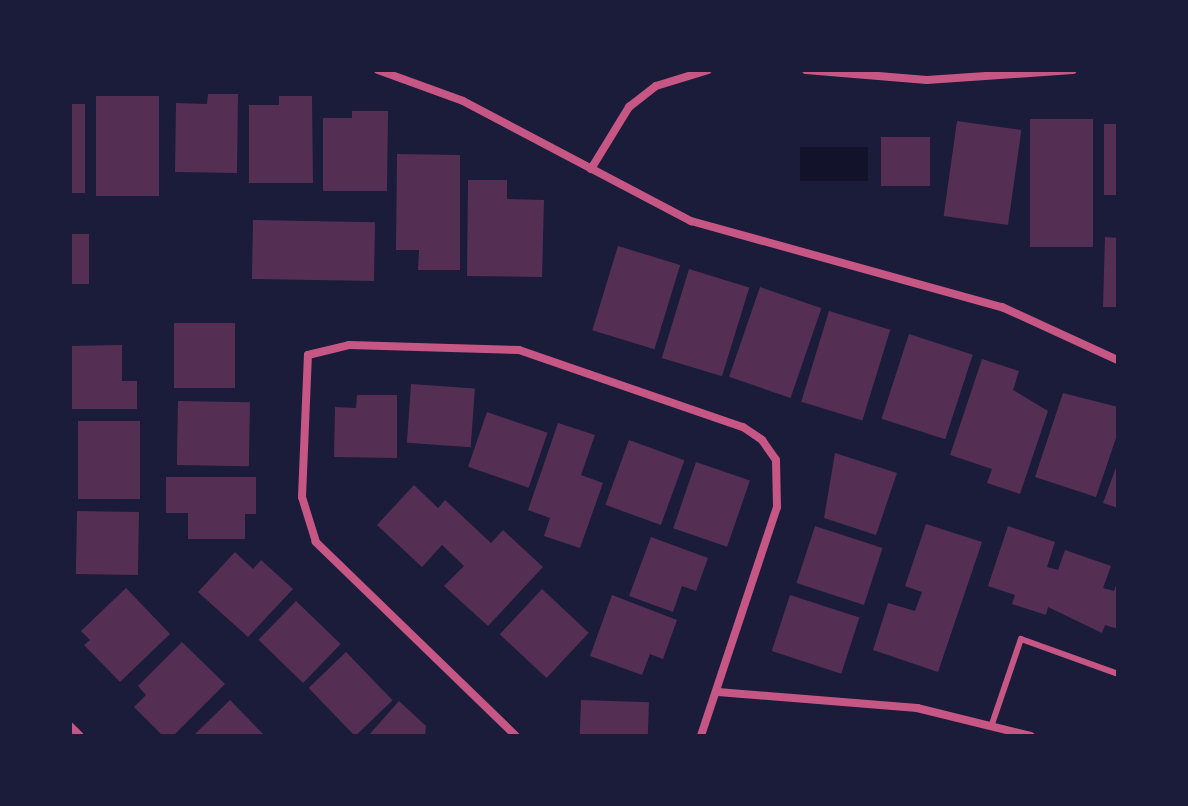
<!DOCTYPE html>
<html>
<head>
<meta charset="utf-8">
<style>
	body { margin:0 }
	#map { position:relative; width:1188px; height:806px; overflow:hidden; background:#1b1b3a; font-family:Literata,serif }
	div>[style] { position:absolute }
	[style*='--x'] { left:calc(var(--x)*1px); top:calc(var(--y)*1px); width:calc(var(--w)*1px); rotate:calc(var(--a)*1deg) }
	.water>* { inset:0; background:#12122b; transform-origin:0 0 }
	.building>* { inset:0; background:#542f53; transform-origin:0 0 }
	.service>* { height:6px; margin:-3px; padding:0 3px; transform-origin:3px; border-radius:3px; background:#c65784 }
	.minor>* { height:8px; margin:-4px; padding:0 4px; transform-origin:4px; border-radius:4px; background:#c65784 }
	span { translate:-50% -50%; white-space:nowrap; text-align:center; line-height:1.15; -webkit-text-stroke:8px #1b1b3a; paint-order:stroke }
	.frame { position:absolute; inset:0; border:72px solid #1b1b3a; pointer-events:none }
</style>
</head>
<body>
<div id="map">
	<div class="water">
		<i style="left:800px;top:147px;width:68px;height:34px"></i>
	</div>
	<div class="building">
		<i style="clip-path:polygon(208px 94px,238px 94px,237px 173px,175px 172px,176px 103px,207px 104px)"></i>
		<i style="left:96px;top:96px;width:63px;height:100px"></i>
		<i style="clip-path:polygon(279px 96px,312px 96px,313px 183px,249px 183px,249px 105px,279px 105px)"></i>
		<i style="left:70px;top:104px;width:15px;height:89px"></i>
		<i style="clip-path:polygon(352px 111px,388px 111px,387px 191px,323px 191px,323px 118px,352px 118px)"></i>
		<i style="left:1093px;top:119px;width:128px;height:63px;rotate:90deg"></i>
		<i style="left:957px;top:121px;width:65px;height:96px;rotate:8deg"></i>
		<i style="left:1104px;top:124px;width:14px;height:71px"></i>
		<i style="left:881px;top:137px;width:49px;height:49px"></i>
		<i style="clip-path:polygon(397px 154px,460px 155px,460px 270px,418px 270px,419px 250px,396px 250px)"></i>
		<i style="clip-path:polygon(468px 180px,507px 180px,507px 199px,544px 200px,542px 277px,467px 276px)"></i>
		<i style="left:253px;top:220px;width:122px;height:59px;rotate:1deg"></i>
		<i style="left:70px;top:234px;width:19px;height:50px"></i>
		<i style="clip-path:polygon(1105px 237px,1118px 238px,1118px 307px,1103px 307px)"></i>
		<i style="left:618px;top:246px;width:65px;height:88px;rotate:17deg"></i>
		<i style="left:689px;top:269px;width:63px;height:93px;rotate:17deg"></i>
		<i style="left:760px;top:287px;width:65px;height:95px;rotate:19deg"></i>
		<i style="left:829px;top:311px;width:64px;height:95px;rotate:17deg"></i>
		<i style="left:174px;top:323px;width:61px;height:65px"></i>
		<i style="left:909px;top:334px;width:67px;height:89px;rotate:18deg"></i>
		<i style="clip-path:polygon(122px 345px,122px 381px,137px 381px,137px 409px,70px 409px,70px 346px)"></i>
		<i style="clip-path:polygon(982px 359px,1019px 371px,1013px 390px,1048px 411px,1020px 494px,987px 483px,992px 469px,950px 455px)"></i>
		<i style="left:411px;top:384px;width:64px;height:59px;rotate:4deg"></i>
		<i style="clip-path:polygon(1063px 393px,1118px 407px,1118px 432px,1096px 497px,1035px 477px)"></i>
		<i style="clip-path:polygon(357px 395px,397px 395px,397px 458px,334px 457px,335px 407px,356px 408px)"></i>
		<i style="left:178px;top:401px;width:72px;height:64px;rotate:1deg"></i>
		<i style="left:487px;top:412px;width:64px;height:58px;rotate:19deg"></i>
		<i style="left:78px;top:421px;width:62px;height:78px"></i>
		<i style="clip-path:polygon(558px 423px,595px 435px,581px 475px,603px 483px,580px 548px,544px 536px,550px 518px,528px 510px)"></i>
		<i style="left:629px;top:440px;width:59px;height:69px;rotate:20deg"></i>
		<i style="clip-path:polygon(835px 453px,897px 473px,876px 535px,824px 518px)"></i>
		<i style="left:696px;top:462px;width:57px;height:70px;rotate:19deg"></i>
		<i style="clip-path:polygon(1118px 462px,1118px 508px,1103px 503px)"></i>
		<i style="clip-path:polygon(166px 477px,256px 477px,256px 514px,245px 514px,245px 539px,188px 539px,188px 513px,166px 513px)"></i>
		<i style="clip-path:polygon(414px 485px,438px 508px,445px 500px,491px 543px,503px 530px,543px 567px,488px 626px,444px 586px,464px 566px,442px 545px,422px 567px,377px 525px)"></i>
		<i style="left:77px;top:511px;width:62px;height:63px;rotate:1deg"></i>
		<i style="clip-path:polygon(926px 524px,982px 542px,938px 672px,873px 650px,888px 603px,915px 611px,922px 592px,905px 586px)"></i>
		<i style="left:815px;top:526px;width:71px;height:60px;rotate:18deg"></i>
		<i style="clip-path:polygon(1008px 526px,1055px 542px,1047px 567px,1058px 570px,1065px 550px,1111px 566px,1103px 588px,1114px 591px,1118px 580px,1118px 629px,1105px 625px,1102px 633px,1048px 607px,1046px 615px,1012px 604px,1015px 595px,988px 586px)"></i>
		<i style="clip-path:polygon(651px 537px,708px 558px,696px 591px,682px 586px,673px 612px,629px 596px)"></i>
		<i style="clip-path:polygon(235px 552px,253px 569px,261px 560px,293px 589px,248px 637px,198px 592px)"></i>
		<i style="clip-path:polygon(126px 588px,170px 634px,120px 682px,84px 645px,90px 640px,81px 631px)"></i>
		<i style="left:542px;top:589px;width:64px;height:62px;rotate:43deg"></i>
		<i style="clip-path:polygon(612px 595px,677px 620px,663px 659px,650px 654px,642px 675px,590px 656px)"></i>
		<i style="left:790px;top:595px;width:73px;height:59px;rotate:18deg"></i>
		<i style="left:296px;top:601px;width:62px;height:54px;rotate:44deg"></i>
		<i style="clip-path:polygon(182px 642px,225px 684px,173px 736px,163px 736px,134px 707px,146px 695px,138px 686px)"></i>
		<i style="left:346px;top:652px;width:67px;height:52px;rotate:46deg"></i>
		<i style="clip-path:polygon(230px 700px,265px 736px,193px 736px)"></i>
		<i style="left:581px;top:700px;width:68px;height:36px;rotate:2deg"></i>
		<i style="clip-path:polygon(399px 701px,426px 726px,425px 736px,368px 736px)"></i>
	</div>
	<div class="service">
		<i style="--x:992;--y:724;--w:90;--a:-71.2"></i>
		<i style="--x:1021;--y:639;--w:103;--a:19.8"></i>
	</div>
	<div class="minor">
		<i style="--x:378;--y:70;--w:90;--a:20"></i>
		<i style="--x:463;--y:101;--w:258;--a:27.8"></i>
		<i style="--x:691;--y:221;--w:323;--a:15.5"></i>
		<i style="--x:1002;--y:307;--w:128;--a:24.6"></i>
		<i style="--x:806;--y:70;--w:121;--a:4.7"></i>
		<i style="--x:927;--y:80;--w:146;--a:-3.9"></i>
		<i style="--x:591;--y:169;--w:73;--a:-58.5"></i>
		<i style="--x:629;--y:107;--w:34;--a:-38"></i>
		<i style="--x:656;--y:86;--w:54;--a:-17.1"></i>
		<i style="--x:718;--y:692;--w:200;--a:4.6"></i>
		<i style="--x:917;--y:708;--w:117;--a:13.8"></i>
		<i style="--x:70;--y:726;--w:14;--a:45"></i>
		<i style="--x:516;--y:736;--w:279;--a:-135.9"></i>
		<i style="--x:316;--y:542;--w:47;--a:-107.3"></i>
		<i style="--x:302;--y:497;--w:142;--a:-87.6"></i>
		<i style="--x:308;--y:355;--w:42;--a:-13.7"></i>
		<i style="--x:349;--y:345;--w:170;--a:1.7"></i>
		<i style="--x:519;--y:350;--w:237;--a:19"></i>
		<i style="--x:743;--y:427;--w:23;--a:34"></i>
		<i style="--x:762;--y:440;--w:24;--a:55"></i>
		<i style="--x:776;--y:460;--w:47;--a:88.8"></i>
		<i style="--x:777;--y:507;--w:241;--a:108.4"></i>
	</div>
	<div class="frame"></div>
</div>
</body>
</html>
